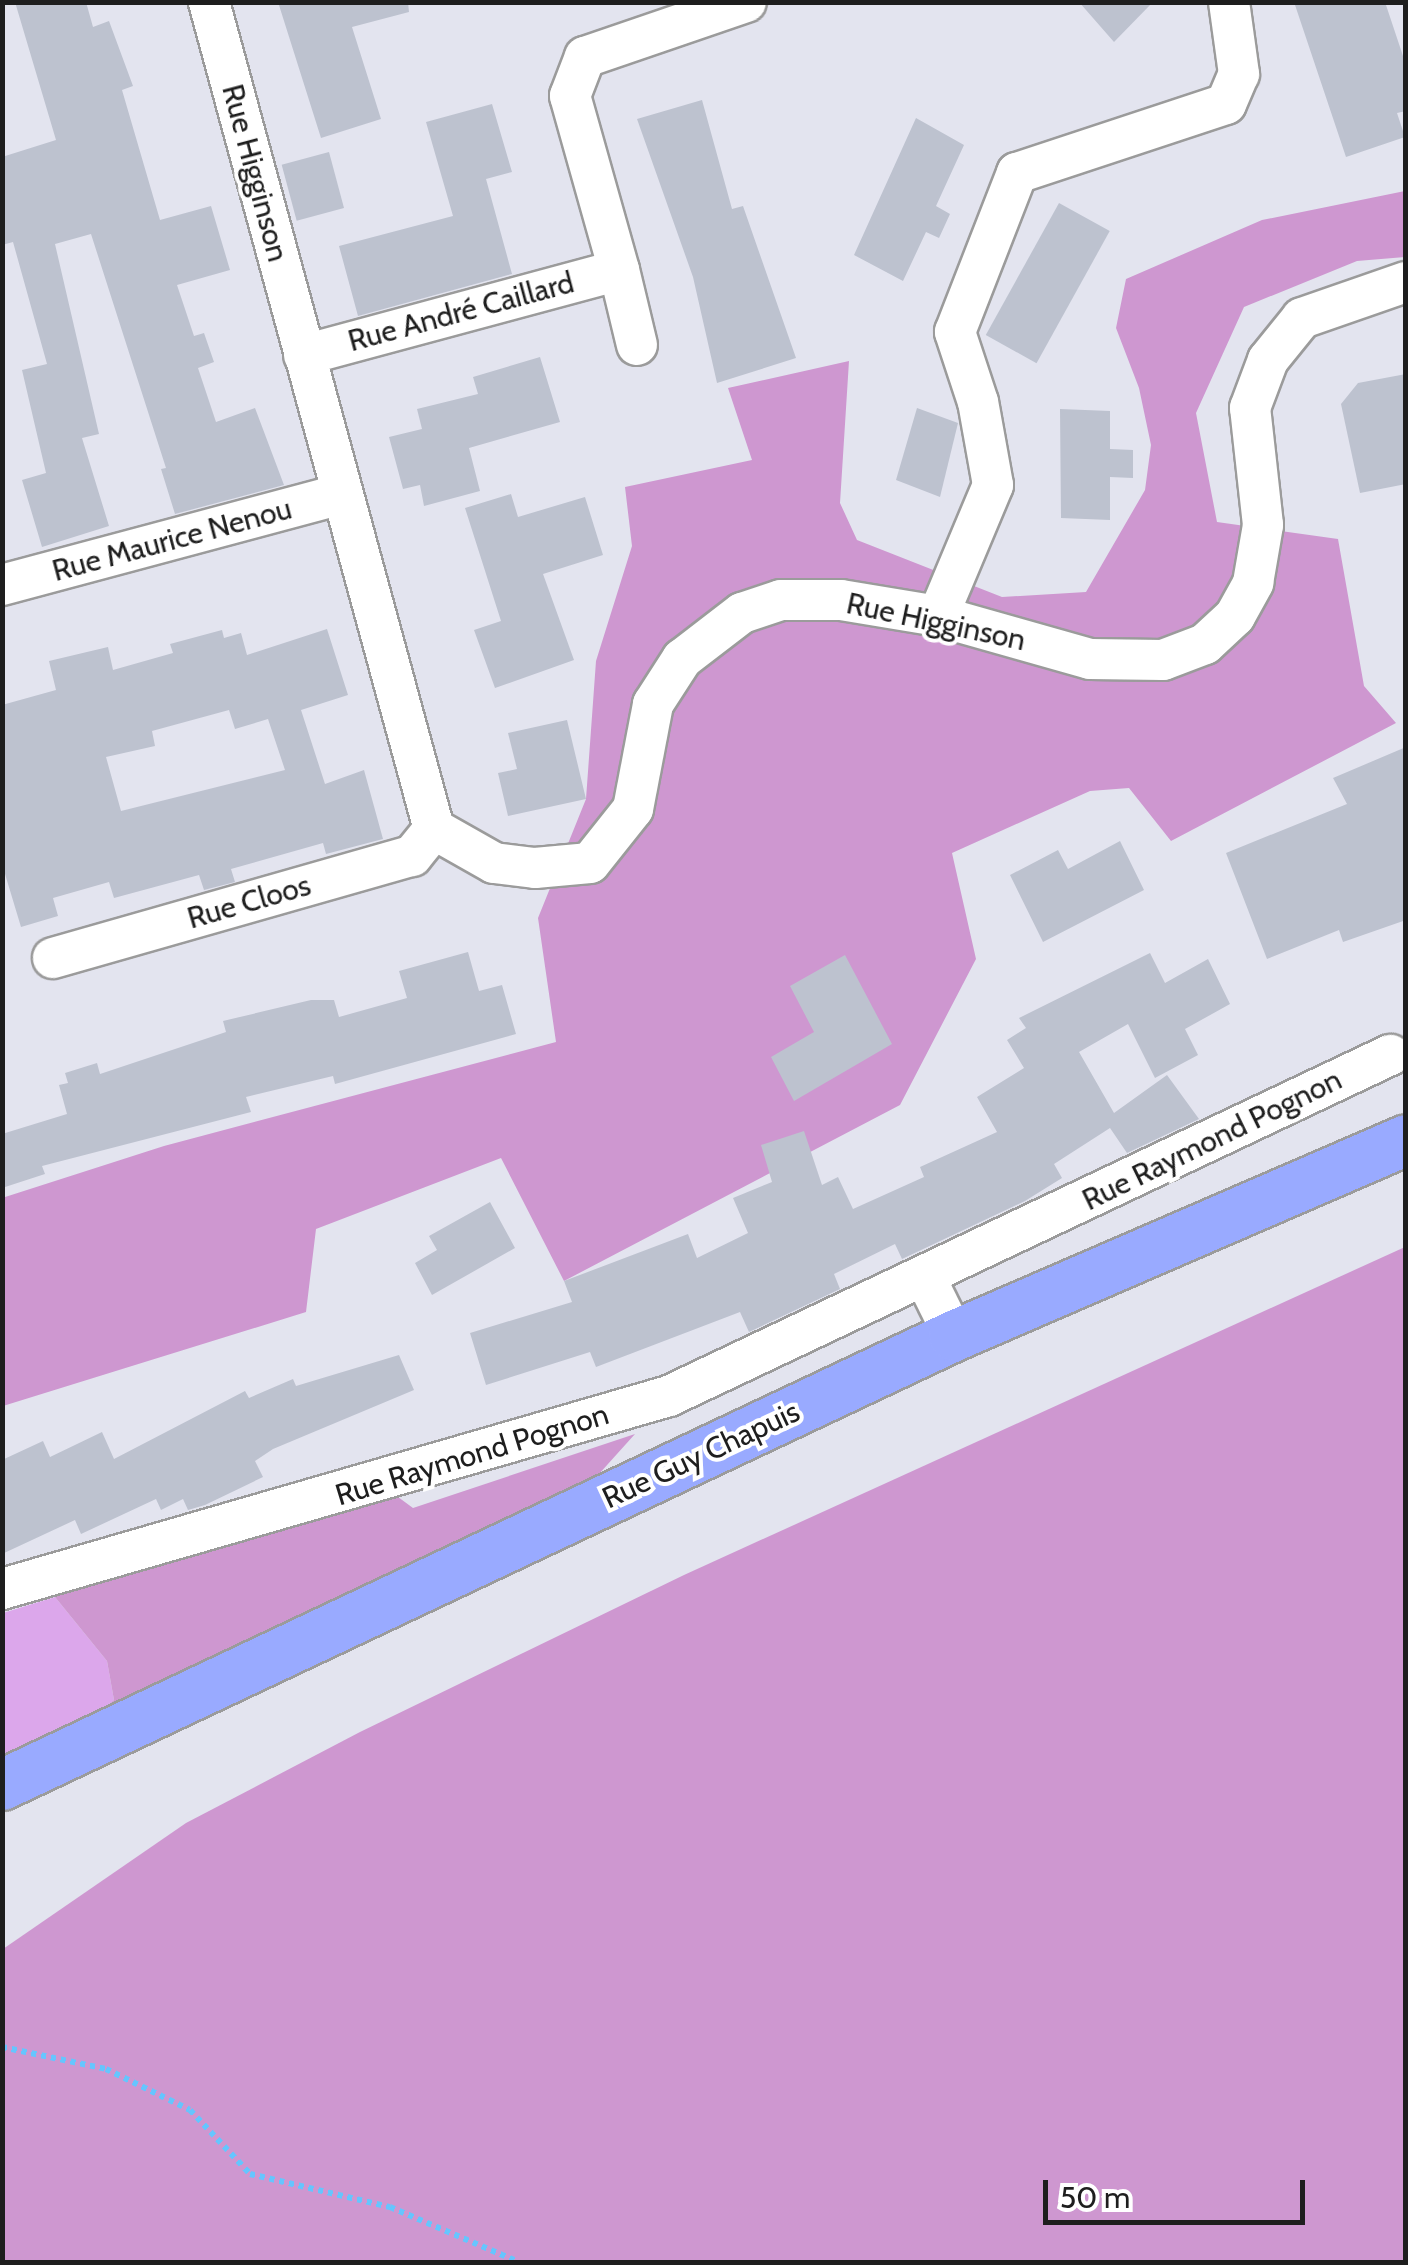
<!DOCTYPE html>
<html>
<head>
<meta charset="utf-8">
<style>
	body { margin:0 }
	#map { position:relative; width:1408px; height:2265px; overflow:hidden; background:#e3e4ef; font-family:Cabin,sans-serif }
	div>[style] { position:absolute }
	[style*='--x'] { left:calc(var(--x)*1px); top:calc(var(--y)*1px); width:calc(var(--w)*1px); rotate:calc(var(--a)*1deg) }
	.grass>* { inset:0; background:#dca7eb }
	.forest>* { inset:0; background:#ce97d0 }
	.building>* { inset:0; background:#bdc2cf; transform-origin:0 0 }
	.path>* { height:6px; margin-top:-3px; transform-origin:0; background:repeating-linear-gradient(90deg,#66c5fe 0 5px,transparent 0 10px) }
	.roads { filter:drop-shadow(2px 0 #9b9b9b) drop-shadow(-2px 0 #9b9b9b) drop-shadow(0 2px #9b9b9b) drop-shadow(0 -2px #9b9b9b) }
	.minor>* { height:40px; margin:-20px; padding:0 20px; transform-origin:20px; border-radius:20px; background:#fff }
	.major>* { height:50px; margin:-25px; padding:0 25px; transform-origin:25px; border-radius:25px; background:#9af }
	span { translate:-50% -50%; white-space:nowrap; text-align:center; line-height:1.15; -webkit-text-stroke:8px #fff; paint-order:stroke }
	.street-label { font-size:30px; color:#1e1e1e }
	.frame { position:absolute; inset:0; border:5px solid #1e1e1e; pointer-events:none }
	.scale { position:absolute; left:1043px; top:2180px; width:262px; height:45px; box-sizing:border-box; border:5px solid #1e1e1e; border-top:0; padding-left:12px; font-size:30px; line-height:35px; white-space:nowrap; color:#1e1e1e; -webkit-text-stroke:8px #fff; paint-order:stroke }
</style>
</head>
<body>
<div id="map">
	<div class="grass">
		<i style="clip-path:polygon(55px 1597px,107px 1661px,114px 1700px,26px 1775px,3px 1785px,3px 1613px)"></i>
	</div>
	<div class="forest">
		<i style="clip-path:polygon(1405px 191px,1405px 257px,1357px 261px,1244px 307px,1196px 413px,1217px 522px,1338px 539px,1364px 686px,1396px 723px,1171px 841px,1129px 788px,1090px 791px,952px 853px,976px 959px,900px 1105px,564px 1281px,501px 1158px,316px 1229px,306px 1312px,3px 1406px,2px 1198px,164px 1146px,556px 1042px,538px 918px,586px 799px,596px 661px,632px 546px,625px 487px,752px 460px,728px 388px,849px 361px,840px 503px,857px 540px,1002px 597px,1086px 592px,1145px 490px,1151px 445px,1139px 388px,1116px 328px,1126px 279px,1262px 220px)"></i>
		<i style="clip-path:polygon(1405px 1247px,1405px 2262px,3px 2262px,3px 1949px,186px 1823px,360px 1732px,684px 1575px)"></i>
		<i style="clip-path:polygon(635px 1434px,553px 1525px,26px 1775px,114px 1700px,107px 1661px,55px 1597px,65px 1572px,379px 1483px,413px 1508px)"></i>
	</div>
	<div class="building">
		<i style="clip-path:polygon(15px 2px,86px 2px,93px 27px,109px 21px,133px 86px,122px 90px,160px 220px,211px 206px,230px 270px,177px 285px,194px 336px,204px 333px,214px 362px,198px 368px,216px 422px,255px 408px,284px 485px,175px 514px,161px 469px,166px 468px,91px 234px,55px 244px,99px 434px,82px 438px,109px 526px,42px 547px,22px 480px,46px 473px,22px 370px,47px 364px,13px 242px,2px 245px,2px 157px,56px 140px)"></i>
		<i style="clip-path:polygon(278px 2px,408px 2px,409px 12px,352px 27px,381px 119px,321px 138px)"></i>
		<i style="clip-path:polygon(1079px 2px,1153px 2px,1114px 42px)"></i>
		<i style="clip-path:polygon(1294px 2px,1385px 2px,1406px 65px,1406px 111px,1397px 113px,1405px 137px,1346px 157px)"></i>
		<i style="clip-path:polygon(702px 100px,732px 209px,743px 206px,796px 358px,717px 383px,693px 277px,637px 119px)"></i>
		<i style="clip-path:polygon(492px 104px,512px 172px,486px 179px,512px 274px,358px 316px,339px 246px,453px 216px,426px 122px)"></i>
		<i style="clip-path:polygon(916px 118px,964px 145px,936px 206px,950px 214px,939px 238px,926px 232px,903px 281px,854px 255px)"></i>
		<i style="left:329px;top:152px;width:58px;height:49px;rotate:75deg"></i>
		<i style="left:1059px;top:203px;width:58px;height:151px;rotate:29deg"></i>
		<i style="clip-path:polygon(540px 357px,560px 422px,469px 448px,480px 491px,424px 506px,420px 485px,403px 489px,389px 437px,422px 429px,417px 409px,478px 394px,473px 377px)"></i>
		<i style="clip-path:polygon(1406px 374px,1406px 484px,1360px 493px,1341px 404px,1358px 383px)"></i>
		<i style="clip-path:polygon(917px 408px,958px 423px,940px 497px,896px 480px)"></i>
		<i style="clip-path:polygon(1060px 409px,1110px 411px,1110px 449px,1133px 450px,1133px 478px,1110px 477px,1110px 520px,1061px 518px)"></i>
		<i style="clip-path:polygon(511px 494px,518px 517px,585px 497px,603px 555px,543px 574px,574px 660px,495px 688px,474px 630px,501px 621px,465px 508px)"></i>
		<i style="clip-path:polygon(evenodd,327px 629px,348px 695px,301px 710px,325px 784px,364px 770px,383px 839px,326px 854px,323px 843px,231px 869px,235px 882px,204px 890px,199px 875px,114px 898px,109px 882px,53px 898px,58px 916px,21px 927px,2px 864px,2px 705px,56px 690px,49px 661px,108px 647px,113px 670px,173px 653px,170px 644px,222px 630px,224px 638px,241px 633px,247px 655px,327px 629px,229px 710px,235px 729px,268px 719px,285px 770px,121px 811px,106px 757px,155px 746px,152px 731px,229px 710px)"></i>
		<i style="clip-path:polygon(567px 720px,586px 799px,508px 816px,498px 773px,517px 769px,508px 733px)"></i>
		<i style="clip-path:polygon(1406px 747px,1406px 920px,1343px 942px,1339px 930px,1267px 959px,1226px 853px,1347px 804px,1333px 778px)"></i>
		<i style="clip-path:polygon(1120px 841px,1144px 890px,1043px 942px,1010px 875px,1058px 850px,1068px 869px)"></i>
		<i style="clip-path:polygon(468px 952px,479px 991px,502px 985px,516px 1034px,335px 1084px,333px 1076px,246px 1097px,251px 1112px,42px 1166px,45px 1174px,2px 1188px,2px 1134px,67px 1114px,59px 1085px,68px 1083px,65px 1073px,97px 1063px,100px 1074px,226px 1032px,223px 1021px,311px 1000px,334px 1000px,339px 1017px,407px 998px,399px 971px)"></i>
		<i style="clip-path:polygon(1150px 953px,1165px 983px,1208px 959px,1230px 1004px,1185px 1029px,1198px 1055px,1155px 1078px,1128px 1024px,1079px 1052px,1114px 1113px,1167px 1075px,1199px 1119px,1127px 1153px,1110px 1128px,1054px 1164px,1062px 1178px,1025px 1201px,902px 1259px,895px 1244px,834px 1274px,840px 1289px,749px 1332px,740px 1312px,596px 1367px,590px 1352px,486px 1385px,470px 1333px,572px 1302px,564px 1281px,688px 1234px,697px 1258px,748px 1233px,733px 1198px,772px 1182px,761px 1145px,804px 1131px,822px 1185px,838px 1177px,853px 1209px,924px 1177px,920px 1167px,997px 1132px,977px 1097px,1024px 1068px,1007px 1040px,1026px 1028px,1019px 1018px)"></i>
		<i style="clip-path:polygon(845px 955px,892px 1044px,794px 1101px,771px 1057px,814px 1032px,790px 986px)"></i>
		<i style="clip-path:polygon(490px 1202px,515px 1248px,432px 1295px,415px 1263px,437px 1250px,429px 1236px)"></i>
		<i style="clip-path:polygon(399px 1355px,414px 1390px,273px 1449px,255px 1461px,263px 1477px,205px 1505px,188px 1510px,183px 1499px,161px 1510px,156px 1499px,81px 1534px,75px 1520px,2px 1554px,2px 1460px,43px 1441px,50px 1457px,102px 1432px,114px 1459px,245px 1391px,249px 1398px,293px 1379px,296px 1386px)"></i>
	</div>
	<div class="path">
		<i style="--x:2;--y:2047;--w:106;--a:11.9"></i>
		<i style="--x:106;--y:2069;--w:93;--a:26"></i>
		<i style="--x:190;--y:2110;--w:88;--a:46.8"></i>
		<i style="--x:250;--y:2174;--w:144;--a:13.3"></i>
		<i style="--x:390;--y:2207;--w:140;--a:23.1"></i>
	</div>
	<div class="roads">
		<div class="minor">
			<i style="--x:209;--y:2;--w:857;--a:74.78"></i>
			<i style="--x:434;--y:829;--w:69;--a:29.5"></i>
			<i style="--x:494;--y:863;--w:41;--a:7"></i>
			<i style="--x:535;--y:868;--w:55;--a:-5.2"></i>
			<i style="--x:590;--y:863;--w:69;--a:-51.5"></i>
			<i style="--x:633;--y:809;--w:107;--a:-79.2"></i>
			<i style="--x:653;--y:704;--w:54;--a:-57.2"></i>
			<i style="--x:682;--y:659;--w:76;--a:-37.5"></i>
			<i style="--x:742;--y:613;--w:41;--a:-18.4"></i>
			<i style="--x:781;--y:600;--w:60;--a:0"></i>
			<i style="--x:841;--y:600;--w:98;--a:9.4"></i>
			<i style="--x:938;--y:616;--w:158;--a:15.8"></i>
			<i style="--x:1090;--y:659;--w:73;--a:0.8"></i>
			<i style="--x:1163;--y:660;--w:45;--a:-20.9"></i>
			<i style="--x:1205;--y:644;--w:41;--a:-43"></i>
			<i style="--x:1235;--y:616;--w:38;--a:-61"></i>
			<i style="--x:1253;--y:583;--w:59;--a:-80.2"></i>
			<i style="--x:1263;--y:525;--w:118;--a:-96.3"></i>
			<i style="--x:1250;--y:408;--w:51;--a:-69.4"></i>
			<i style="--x:1268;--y:360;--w:54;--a:-51"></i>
			<i style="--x:1302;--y:318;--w:110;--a:-19.1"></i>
			<i style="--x:619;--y:270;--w:77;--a:76.5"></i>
			<i style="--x:304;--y:355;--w:326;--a:-15.1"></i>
			<i style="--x:619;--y:270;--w:181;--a:-105.7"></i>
			<i style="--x:570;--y:96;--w:42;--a:-69"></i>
			<i style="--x:585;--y:57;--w:170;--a:-18.9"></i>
			<i style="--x:2;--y:585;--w:352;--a:-15"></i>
			<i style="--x:938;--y:616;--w:142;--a:-67.2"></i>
			<i style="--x:993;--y:485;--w:84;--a:-100.2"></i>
			<i style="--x:978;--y:402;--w:74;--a:-108.2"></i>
			<i style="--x:955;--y:332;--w:171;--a:-68.7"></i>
			<i style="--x:1017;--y:173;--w:220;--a:-18.3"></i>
			<i style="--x:1226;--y:104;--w:33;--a:-67"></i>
			<i style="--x:1239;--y:74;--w:73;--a:-97.9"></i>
			<i style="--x:53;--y:958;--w:373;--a:-15.9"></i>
			<i style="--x:412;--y:856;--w:35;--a:-51"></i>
			<i style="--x:925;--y:1277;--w:66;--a:63.8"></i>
			<i style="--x:2;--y:1589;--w:694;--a:-16.14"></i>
			<i style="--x:669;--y:1396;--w:798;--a:-25.31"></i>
		</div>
		<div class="major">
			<i style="--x:2;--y:1785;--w:1053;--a:-25.25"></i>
			<i style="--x:954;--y:1336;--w:493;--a:-23.4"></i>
		</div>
	</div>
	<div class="street-label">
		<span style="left:255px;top:173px;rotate:75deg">Rue Higginson</span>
		<span style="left:461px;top:312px;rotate:-15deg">Rue André Caillard</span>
		<span style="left:172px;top:540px;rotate:-15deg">Rue Maurice Nenou</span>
		<span style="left:936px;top:622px;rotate:12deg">Rue Higginson</span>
		<span style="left:249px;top:902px;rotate:-16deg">Rue Cloos</span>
		<span style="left:1212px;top:1140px;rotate:-26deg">Rue Raymond Pognon</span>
		<span style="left:472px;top:1455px;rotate:-17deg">Rue Raymond Pognon</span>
		<span style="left:701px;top:1455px;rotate:-25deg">Rue Guy Chapuis</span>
	</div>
	<div class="frame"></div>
	<div class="scale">50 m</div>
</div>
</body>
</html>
